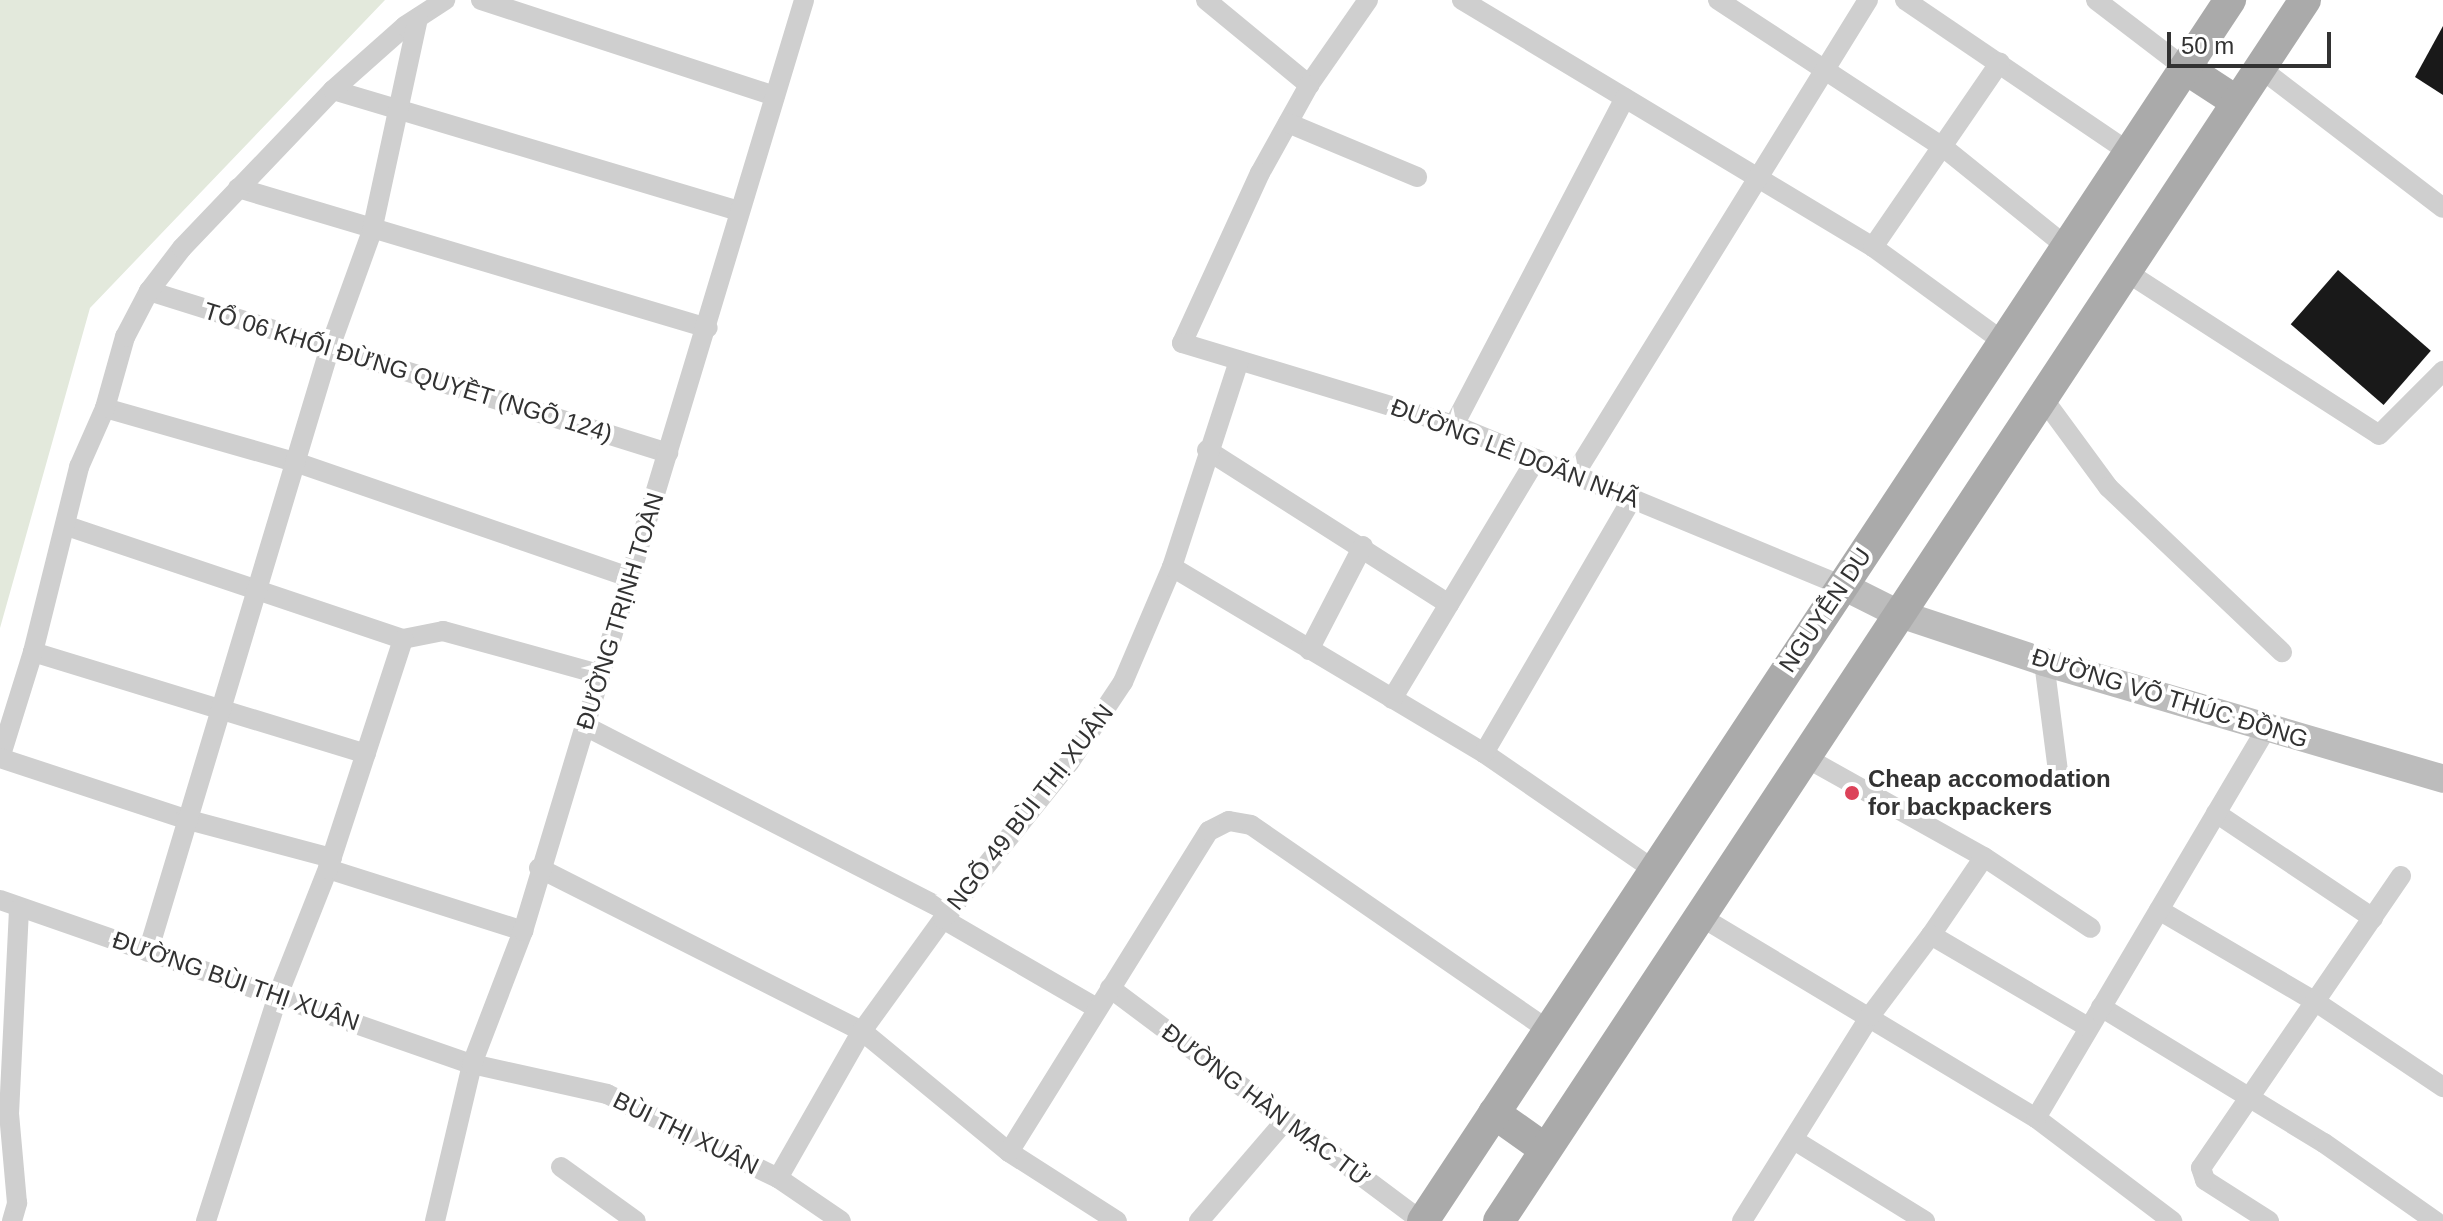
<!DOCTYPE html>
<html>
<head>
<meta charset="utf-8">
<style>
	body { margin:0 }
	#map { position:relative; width:2443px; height:1221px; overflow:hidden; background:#fff; font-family:Helvetica,sans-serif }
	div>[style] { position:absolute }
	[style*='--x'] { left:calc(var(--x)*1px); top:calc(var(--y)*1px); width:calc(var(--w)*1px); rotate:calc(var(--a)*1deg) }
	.green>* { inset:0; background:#e3e9dc }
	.building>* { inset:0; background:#191919; transform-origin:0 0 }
	.street>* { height:20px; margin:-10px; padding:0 10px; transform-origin:10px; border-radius:10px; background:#cfcfcf }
	.secondary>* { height:28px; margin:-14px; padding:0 14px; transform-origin:14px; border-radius:14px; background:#bcbcbc }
	.primary>* { height:32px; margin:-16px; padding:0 16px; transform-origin:16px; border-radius:16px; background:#aaa }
	.dots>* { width:22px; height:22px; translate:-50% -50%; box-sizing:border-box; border:4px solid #fff; border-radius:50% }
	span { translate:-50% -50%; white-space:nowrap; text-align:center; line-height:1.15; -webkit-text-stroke:8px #fff; paint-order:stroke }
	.street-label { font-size:24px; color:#323232 }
	.poi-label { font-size:24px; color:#323232; font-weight:700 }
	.left { translate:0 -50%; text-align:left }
	.scale { position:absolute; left:2167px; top:32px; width:164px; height:36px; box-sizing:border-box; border:4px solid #323232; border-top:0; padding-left:10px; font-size:24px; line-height:28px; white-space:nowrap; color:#323232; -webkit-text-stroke:6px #fff; paint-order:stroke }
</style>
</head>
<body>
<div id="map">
	<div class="green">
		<i style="clip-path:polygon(0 0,385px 0,90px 308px,0 628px)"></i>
	</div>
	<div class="building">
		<i style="clip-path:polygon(2443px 26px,2443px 95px,2415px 77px)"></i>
		<i style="left:2338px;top:270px;width:123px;height:72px;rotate:41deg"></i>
	</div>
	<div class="street">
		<i style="--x:481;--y:0;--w:309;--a:18.1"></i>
		<i style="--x:1206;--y:0;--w:134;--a:39.5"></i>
		<i style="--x:1368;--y:0;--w:103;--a:124.8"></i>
		<i style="--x:1309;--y:85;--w:101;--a:119.1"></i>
		<i style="--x:1260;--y:173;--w:187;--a:114.6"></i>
		<i style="--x:1182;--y:343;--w:284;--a:16.8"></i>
		<i style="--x:1454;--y:425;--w:419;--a:22.5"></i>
		<i style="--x:1462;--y:0;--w:480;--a:31"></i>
		<i style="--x:1873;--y:247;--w:163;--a:36"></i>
		<i style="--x:1718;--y:0;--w:269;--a:33.2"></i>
		<i style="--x:1943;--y:147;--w:159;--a:38.9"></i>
		<i style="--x:1905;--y:0;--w:271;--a:34.2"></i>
		<i style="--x:2096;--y:0;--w:112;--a:37.4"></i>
		<i style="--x:2260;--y:68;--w:230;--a:37.4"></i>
		<i style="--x:333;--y:90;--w:423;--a:16.6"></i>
		<i style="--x:1288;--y:123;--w:140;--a:22.7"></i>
		<i style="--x:238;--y:188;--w:490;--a:16.6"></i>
		<i style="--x:1873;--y:247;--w:224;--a:-55.5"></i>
		<i style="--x:2125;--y:271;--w:302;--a:32.8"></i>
		<i style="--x:2379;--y:435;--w:91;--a:-45"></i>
		<i style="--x:149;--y:291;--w:544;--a:17.34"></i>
		<i style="--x:2042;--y:397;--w:112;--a:53.7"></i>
		<i style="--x:2108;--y:487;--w:240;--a:43.5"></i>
		<i style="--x:105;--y:408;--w:198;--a:15.9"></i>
		<i style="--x:295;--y:462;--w:353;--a:19"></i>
		<i style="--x:1454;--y:425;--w:369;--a:-62.4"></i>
		<i style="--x:1207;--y:450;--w:287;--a:32.5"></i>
		<i style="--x:1576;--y:472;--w:555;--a:-58.26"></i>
		<i style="--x:67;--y:526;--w:354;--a:18.6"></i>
		<i style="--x:403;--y:639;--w:41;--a:-11.3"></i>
		<i style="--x:443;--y:631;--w:162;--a:15.4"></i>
		<i style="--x:1172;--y:567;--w:363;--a:30.8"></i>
		<i style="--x:1484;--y:753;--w:206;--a:34.5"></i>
		<i style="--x:1309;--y:650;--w:117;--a:-62.6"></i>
		<i style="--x:33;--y:652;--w:348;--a:17"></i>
		<i style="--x:2044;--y:662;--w:110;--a:82.7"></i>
		<i style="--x:1392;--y:699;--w:280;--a:-59"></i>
		<i style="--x:585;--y:726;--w:410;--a:27.1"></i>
		<i style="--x:1484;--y:753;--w:296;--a:-59.8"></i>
		<i style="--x:1803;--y:756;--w:207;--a:29.2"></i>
		<i style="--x:1984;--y:857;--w:128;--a:33.6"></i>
		<i style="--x:0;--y:758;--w:111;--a:-72.7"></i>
		<i style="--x:33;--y:652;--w:191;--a:-76"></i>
		<i style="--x:79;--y:467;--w:64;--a:-66.2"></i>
		<i style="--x:105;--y:408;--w:74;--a:-74.3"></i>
		<i style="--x:125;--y:337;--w:52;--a:-62.4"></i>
		<i style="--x:149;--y:291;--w:54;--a:-52.5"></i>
		<i style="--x:182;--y:248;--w:219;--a:-46.3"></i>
		<i style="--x:333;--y:90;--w:96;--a:-41.6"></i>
		<i style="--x:405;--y:26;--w:48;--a:-33"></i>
		<i style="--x:0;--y:758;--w:195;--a:18.2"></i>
		<i style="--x:185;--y:819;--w:152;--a:14.9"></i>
		<i style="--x:2216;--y:813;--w:189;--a:33.8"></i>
		<i style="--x:539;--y:868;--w:362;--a:26.8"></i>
		<i style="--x:862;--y:1031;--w:190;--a:39.5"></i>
		<i style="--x:1009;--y:1152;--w:128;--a:32.6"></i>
		<i style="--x:328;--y:869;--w:205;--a:17.6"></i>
		<i style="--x:0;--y:900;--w:500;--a:19.2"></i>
		<i style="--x:472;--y:1064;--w:138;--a:12.5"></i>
		<i style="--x:607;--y:1094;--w:191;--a:26.2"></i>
		<i style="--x:778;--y:1178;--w:76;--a:34.3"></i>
		<i style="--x:2159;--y:910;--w:182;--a:30.4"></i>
		<i style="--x:2316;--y:1002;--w:153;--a:33.8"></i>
		<i style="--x:1698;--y:915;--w:394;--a:31"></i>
		<i style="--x:2036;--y:1118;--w:171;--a:37.1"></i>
		<i style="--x:943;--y:919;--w:176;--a:30.1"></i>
		<i style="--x:1931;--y:935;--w:94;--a:-55.8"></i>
		<i style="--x:148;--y:952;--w:632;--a:-73.26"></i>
		<i style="--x:330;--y:347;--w:123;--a:-70.1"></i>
		<i style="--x:372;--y:231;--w:218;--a:-77.8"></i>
		<i style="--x:1110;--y:988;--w:389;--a:36.8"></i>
		<i style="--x:2101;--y:1007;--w:261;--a:31.4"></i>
		<i style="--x:2324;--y:1143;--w:136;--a:35.1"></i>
		<i style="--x:2036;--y:1118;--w:456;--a:-59.4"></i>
		<i style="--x:1794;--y:1140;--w:154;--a:31.7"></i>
		<i style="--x:1009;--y:1152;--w:378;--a:-58.1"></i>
		<i style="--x:1209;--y:831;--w:22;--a:-27"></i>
		<i style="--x:1229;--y:821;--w:22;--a:10"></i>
		<i style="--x:1251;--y:825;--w:361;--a:34.6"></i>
		<i style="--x:561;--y:1167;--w:92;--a:35.8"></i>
		<i style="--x:778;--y:1178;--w:169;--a:-60.3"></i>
		<i style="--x:862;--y:1031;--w:138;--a:-54.1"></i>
		<i style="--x:943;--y:919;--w:201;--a:-51.1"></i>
		<i style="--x:1069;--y:763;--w:97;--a:-56.3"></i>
		<i style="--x:1123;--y:682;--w:125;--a:-66.9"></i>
		<i style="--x:1172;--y:567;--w:217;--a:-72"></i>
		<i style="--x:12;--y:1221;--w:19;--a:-74"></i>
		<i style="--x:17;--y:1203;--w:89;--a:-95.1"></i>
		<i style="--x:9;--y:1114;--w:205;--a:-87.2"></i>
		<i style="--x:206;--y:1221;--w:237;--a:-72.3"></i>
		<i style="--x:278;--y:995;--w:136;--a:-68.4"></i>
		<i style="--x:328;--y:869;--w:242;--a:-71.9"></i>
		<i style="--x:435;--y:1221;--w:161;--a:-76.7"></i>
		<i style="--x:472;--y:1064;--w:142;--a:-69"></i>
		<i style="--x:523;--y:931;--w:972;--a:-73.2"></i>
		<i style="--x:1199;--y:1221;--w:133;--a:-49.3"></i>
		<i style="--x:1742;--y:1221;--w:242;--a:-58"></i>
		<i style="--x:1870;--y:1016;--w:101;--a:-53"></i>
		<i style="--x:1931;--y:935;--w:182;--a:30.4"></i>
		<i style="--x:2269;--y:1221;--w:76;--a:-147.4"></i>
		<i style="--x:2205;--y:1180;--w:13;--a:-108"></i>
		<i style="--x:2201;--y:1168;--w:354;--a:-55.6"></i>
	</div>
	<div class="secondary">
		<i style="--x:1841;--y:585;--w:63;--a:26.6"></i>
		<i style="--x:1897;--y:613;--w:155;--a:18.4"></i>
		<i style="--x:2044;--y:662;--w:416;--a:16.3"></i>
	</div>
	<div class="primary">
		<i style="--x:2185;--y:68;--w:62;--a:33.2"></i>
		<i style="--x:1494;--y:1113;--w:62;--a:35.2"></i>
		<i style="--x:1423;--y:1221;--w:1464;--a:-56.54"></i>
		<i style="--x:1499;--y:1221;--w:1463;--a:-56.57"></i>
	</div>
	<div class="dots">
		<i style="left:1852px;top:793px;background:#dc4259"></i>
	</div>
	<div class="street-label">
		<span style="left:408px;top:372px;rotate:17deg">TỔ 06 KHỐI ĐỪNG QUYỀT (NGÕ 124)</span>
		<span style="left:1515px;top:453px;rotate:21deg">ĐƯỜNG LÊ DOÃN NHÃ</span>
		<span style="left:1825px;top:610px;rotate:-56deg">NGUYỄN DU</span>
		<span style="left:620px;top:611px;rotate:-73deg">ĐƯỜNG TRỊNH TOÀN</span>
		<span style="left:2170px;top:698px;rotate:17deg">ĐƯỜNG VÕ THÚC ĐỒNG</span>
		<span style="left:1030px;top:807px;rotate:-52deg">NGÕ 49 BÙI THỊ XUÂN</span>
		<span style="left:236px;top:981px;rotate:19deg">ĐƯỜNG BÙI THỊ XUÂN</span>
		<span style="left:1266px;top:1105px;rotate:37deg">ĐƯỜNG HÀN MẠC TỬ</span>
		<span style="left:686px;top:1133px;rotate:26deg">BÙI THỊ XUÂN</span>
	</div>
	<div class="poi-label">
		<span class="left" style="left:1868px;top:793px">Cheap accomodation<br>for backpackers</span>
	</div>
	<div class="scale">50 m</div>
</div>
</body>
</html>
